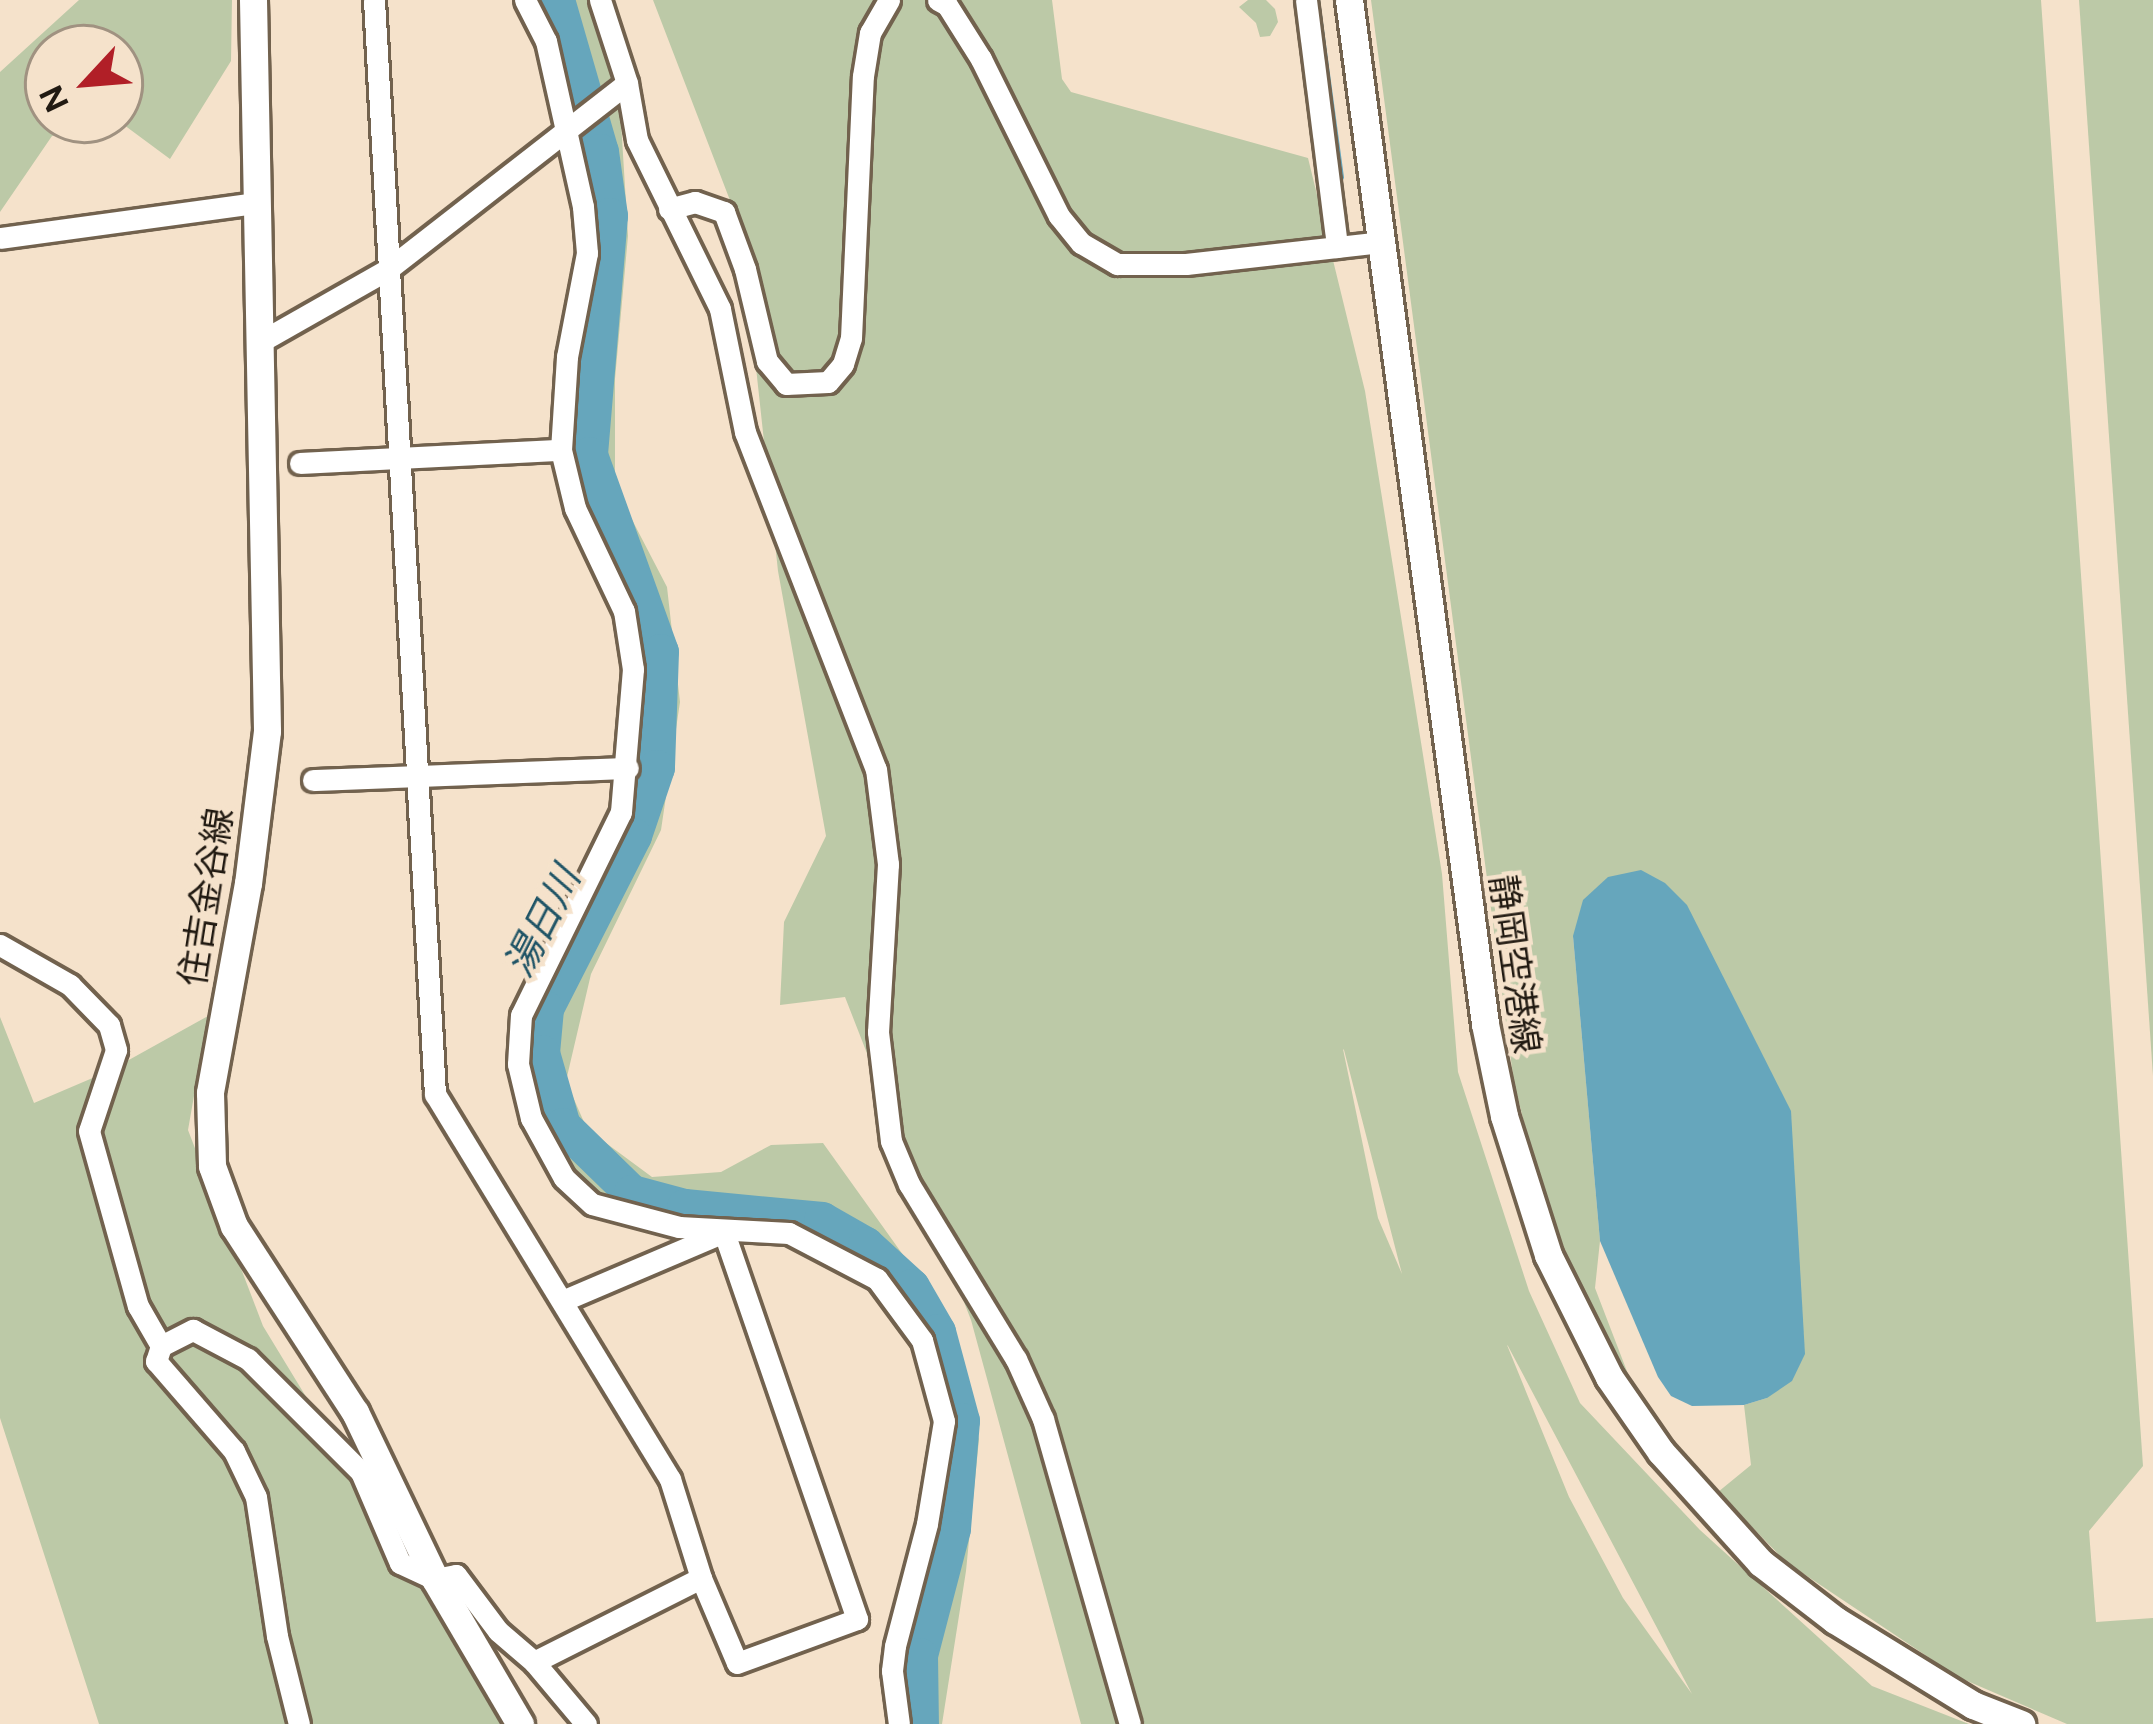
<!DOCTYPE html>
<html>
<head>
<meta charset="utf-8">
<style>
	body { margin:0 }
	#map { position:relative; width:2153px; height:1724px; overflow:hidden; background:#f5e2cb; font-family:"DM Sans","Noto Sans JP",sans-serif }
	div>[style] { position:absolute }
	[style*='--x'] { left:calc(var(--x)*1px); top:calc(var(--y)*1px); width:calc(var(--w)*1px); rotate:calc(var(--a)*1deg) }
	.green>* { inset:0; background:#bcc9a7 }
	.water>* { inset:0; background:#66a6bc }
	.stream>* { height:6px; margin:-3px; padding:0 3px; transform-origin:3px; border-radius:3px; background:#66a6bc }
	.river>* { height:36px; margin:-18px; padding:0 18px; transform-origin:18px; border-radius:18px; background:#66a6bc }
	.roads { filter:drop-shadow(3px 0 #72624e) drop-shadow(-3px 0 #72624e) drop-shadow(0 3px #72624e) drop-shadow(0 -3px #72624e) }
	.minor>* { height:21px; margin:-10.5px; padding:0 10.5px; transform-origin:10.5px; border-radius:10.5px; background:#fff }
	.major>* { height:27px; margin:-13.5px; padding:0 13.5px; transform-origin:13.5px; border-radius:13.5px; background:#fff }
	span { translate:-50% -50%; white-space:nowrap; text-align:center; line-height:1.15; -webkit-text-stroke:9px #f5e2cb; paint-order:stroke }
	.street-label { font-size:36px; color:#211a12 }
	.water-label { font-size:39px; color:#1f5466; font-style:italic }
	.north { position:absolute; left:24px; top:24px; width:120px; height:120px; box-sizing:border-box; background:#f5e2cb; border:3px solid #a09281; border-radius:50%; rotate:244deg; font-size:33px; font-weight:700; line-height:48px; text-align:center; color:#211a12 }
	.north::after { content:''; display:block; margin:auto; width:42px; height:54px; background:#b11f27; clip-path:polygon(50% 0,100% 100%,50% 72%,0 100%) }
</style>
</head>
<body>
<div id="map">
	<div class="green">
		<i style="clip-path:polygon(evenodd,79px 0,232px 0,231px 61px,170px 159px,120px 122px,52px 136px,0 212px,0 72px,79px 0,48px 48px,120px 48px,120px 120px,48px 120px,48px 48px)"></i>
		<i style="clip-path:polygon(536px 0,589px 0,619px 89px,628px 236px,615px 379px,615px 487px,667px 587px,680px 702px,661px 830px,591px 974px,566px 1081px,587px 1129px,652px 1177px,721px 1172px,771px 1145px,823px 1143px,946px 1315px,979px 1439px,966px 1571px,942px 1724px,906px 1724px,905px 1663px,951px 1421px,872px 1265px,733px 1222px,610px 1203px,567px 1174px,541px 1124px,519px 1048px,549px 959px,590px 894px,636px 789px,639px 615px,576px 476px,573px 398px,592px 260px)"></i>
		<i style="clip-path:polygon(evenodd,653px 0,1052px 0,1062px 79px,1071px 92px,1308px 158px,1365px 391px,1442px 874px,1458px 1072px,1529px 1291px,1580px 1403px,1700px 1530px,1872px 1686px,1969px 1724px,1081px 1724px,971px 1320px,845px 997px,780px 1005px,784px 922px,826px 836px,778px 571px,741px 229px,653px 0,1343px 1049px,1344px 1050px,1402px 1274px,1378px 1218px,1343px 1049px,653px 0,1507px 1345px,1508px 1346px,1692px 1694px,1623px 1598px,1569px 1497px,1507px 1345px)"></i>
		<i style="clip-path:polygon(1248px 0,1266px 0,1275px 9px,1278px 22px,1270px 36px,1260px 37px,1256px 23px,1239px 7px)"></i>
		<i style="clip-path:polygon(1371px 0,2041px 0,2143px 1466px,2089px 1531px,2096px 1622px,2153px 1618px,2153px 1724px,2067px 1724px,1958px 1677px,1786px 1562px,1718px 1492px,1751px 1465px,1744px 1405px,1767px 1398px,1573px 936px,1600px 1241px,1595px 1288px,1638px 1400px,1585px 1298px,1543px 1197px,1514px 1083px)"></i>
		<i style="clip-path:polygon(2079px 0,2153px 0,2153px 1076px)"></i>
		<i style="clip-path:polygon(208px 1016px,188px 1130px,263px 1326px,505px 1724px,99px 1724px,0 1418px,0 1017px,34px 1103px,109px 1071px)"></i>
	</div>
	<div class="water">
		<i style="clip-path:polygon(1641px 870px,1665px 883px,1687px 905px,1791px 1111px,1805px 1354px,1792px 1381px,1767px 1398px,1744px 1405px,1692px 1406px,1671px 1396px,1658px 1377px,1600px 1241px,1573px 936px,1583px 900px,1608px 877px)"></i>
	</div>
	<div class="stream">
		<i style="--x:1317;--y:0;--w:179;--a:82.3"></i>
	</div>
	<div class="river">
		<i style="--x:557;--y:0;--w:158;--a:73.9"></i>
		<i style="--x:601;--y:152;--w:65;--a:82"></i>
		<i style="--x:610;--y:216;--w:240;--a:94.8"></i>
		<i style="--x:590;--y:455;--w:209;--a:70.2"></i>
		<i style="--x:661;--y:652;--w:116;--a:92"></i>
		<i style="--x:657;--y:768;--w:72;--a:108.7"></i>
		<i style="--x:634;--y:836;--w:194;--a:117"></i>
		<i style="--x:546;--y:1009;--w:44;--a:95.2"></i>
		<i style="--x:542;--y:1053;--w:76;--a:74"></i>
		<i style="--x:563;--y:1126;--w:96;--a:44.2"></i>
		<i style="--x:632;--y:1193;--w:55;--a:14.8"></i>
		<i style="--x:685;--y:1207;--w:138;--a:5.4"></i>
		<i style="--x:822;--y:1220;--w:51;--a:29.6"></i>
		<i style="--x:866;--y:1245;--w:62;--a:42.4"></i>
		<i style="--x:912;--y:1287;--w:52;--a:60"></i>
		<i style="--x:938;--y:1332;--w:92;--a:74.9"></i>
		<i style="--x:962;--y:1421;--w:108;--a:94.8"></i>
		<i style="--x:953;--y:1529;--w:131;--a:104.6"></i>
		<i style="--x:920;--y:1656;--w:68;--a:89.2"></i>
	</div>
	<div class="roads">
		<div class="minor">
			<i style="--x:374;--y:0;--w:1096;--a:86.81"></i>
			<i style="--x:435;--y:1094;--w:451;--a:58.6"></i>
			<i style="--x:670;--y:1479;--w:104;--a:72.6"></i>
			<i style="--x:701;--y:1578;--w:92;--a:67"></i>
			<i style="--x:737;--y:1663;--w:128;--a:-20.1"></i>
			<i style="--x:857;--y:1619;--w:409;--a:-109"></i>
			<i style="--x:724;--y:1232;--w:176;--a:156.9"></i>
			<i style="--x:525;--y:0;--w:46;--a:62.9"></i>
			<i style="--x:546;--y:41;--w:170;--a:77.4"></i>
			<i style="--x:583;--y:207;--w:46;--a:85"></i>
			<i style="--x:587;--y:253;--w:106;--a:100.9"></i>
			<i style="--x:567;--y:357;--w:93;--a:93.7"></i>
			<i style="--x:561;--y:450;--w:60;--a:76.4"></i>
			<i style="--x:575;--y:508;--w:114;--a:64.6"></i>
			<i style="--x:624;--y:611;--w:59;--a:81.2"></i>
			<i style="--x:633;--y:669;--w:144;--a:94.8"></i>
			<i style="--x:621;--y:812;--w:226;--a:116.2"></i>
			<i style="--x:521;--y:1015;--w:49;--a:93.5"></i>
			<i style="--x:518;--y:1064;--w:56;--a:76.5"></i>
			<i style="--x:531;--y:1118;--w:68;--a:61.2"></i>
			<i style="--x:564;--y:1178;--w:38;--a:43"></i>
			<i style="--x:592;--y:1204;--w:90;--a:14.8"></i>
			<i style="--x:679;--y:1227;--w:110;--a:3.1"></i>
			<i style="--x:789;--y:1233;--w:99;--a:27.6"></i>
			<i style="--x:877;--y:1279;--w:76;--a:53.6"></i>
			<i style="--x:922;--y:1340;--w:84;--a:74.8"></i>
			<i style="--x:944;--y:1421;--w:104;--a:99.4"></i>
			<i style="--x:927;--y:1524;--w:126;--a:104.7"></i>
			<i style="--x:895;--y:1646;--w:25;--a:97"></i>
			<i style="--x:892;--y:1671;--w:53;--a:82.5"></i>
			<i style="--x:600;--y:0;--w:87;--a:72"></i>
			<i style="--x:627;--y:83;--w:58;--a:80"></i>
			<i style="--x:637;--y:140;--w:188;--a:63.8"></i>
			<i style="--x:720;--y:309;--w:126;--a:78.5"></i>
			<i style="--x:745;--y:432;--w:362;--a:68.8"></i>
			<i style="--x:876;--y:769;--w:96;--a:82.8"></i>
			<i style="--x:888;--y:864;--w:168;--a:93.4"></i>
			<i style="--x:878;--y:1032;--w:110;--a:83.2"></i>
			<i style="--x:891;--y:1141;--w:47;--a:67.3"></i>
			<i style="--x:909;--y:1184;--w:205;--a:58.6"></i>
			<i style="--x:1016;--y:1359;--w:66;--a:65.8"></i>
			<i style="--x:1043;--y:1419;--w:317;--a:74.1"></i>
			<i style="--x:938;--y:0;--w:10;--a:29"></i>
			<i style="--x:947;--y:5;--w:64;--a:57.8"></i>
			<i style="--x:981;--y:59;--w:175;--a:63.6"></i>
			<i style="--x:1059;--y:216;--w:35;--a:51"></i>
			<i style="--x:1081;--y:243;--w:42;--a:30.3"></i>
			<i style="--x:1117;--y:264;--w:69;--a:0"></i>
			<i style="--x:1186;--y:264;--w:196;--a:-6.4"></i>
			<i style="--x:1306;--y:0;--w:249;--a:82.8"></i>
			<i style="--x:669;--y:209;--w:27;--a:-15"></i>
			<i style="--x:695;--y:202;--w:31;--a:19"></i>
			<i style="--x:724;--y:212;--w:61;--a:69.8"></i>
			<i style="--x:745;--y:269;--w:95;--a:76.6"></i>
			<i style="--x:767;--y:361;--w:30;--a:50"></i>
			<i style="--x:786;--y:384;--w:42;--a:-2.7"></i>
			<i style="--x:828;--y:382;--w:23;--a:-50"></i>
			<i style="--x:843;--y:364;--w:27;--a:-73"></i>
			<i style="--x:851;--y:338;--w:262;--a:-87.4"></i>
			<i style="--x:863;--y:76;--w:44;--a:-80.8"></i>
			<i style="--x:870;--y:33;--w:38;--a:-60"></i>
			<i style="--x:0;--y:238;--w:259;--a:-7.8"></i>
			<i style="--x:260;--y:342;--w:146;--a:-29.6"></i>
			<i style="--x:387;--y:270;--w:304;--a:-37.9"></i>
			<i style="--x:300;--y:463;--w:261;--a:-2.9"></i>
			<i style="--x:313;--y:780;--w:315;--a:-2.2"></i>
			<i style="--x:0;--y:945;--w:81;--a:29.7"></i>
			<i style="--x:70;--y:985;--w:56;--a:45.7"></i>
			<i style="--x:109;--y:1025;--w:26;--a:74"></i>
			<i style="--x:116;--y:1050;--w:85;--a:108.4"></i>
			<i style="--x:89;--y:1131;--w:182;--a:74.4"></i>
			<i style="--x:138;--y:1306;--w:46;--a:60.1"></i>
			<i style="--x:161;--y:1346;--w:16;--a:108"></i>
			<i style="--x:156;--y:1361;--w:119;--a:49.1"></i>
			<i style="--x:234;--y:1451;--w:51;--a:64.4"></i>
			<i style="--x:256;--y:1497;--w:141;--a:81.4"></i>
			<i style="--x:277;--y:1636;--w:91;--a:76"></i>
			<i style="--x:161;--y:1346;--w:36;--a:-27"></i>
			<i style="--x:193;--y:1330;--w:62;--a:27.8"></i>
			<i style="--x:248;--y:1359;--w:160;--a:45"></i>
			<i style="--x:361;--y:1472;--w:99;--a:66.8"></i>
			<i style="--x:400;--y:1563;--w:38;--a:25"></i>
			<i style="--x:435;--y:1579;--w:21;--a:-11"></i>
			<i style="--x:456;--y:1575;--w:70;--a:53.1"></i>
			<i style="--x:498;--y:1631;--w:48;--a:40.7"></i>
			<i style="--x:534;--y:1662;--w:81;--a:50"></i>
			<i style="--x:534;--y:1662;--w:187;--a:-26.7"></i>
		</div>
		<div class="major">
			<i style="--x:253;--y:0;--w:731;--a:88.9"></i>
			<i style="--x:267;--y:731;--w:153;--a:97.1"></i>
			<i style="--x:248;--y:883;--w:213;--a:100.3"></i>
			<i style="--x:210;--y:1093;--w:73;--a:88.4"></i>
			<i style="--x:212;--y:1166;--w:64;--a:69.9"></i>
			<i style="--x:234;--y:1226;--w:222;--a:57"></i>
			<i style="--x:355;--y:1412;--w:185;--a:64.4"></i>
			<i style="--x:435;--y:1579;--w:168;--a:59.6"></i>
			<i style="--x:1349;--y:0;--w:1033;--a:82.43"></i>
			<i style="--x:1485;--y:1024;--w:94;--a:78.3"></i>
			<i style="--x:1504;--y:1116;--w:146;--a:72.4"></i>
			<i style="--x:1548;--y:1255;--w:136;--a:63.4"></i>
			<i style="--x:1609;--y:1377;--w:91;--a:55.3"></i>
			<i style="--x:1661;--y:1452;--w:149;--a:48"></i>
			<i style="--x:1761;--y:1563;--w:93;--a:37.6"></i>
			<i style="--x:1835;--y:1620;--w:162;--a:31.6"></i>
			<i style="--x:1973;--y:1705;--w:52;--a:21.6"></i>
		</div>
	</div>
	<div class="street-label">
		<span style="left:206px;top:897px;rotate:-81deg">住吉金谷線</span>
		<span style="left:1515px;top:964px;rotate:82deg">静岡空港線</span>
	</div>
	<div class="water-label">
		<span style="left:543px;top:922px;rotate:-63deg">湯日川</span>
	</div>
	<div class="north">N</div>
</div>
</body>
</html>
